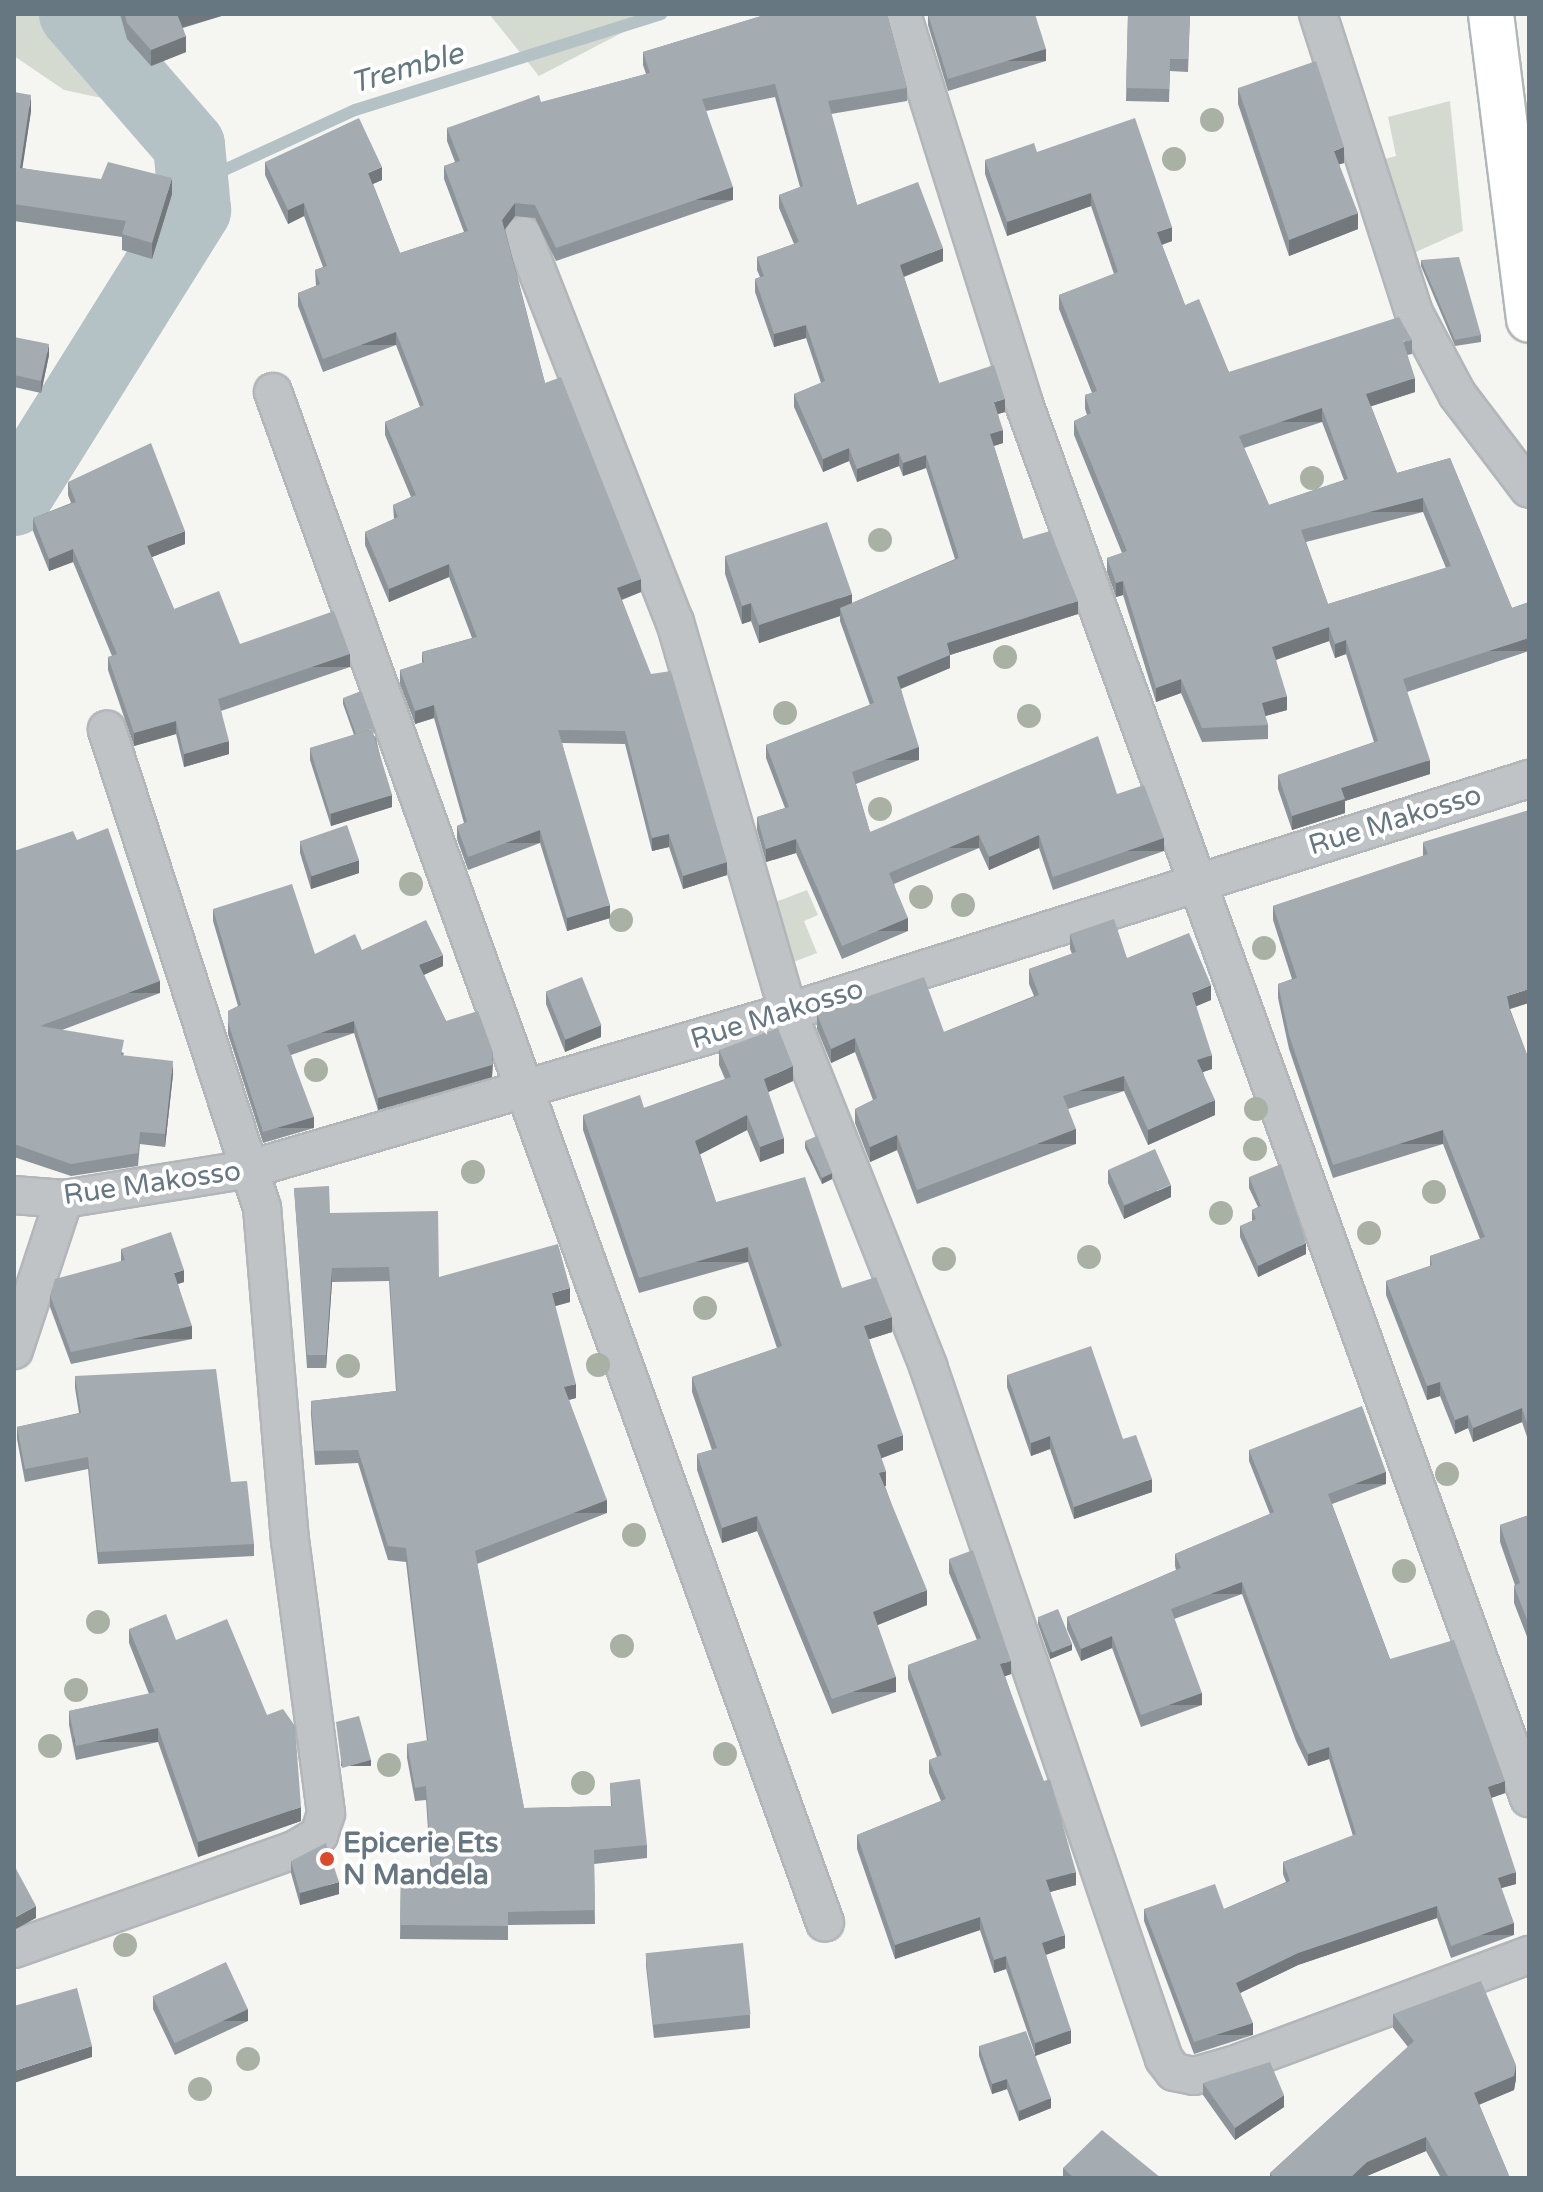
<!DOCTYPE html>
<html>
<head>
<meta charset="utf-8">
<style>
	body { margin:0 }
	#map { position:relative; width:1543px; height:2192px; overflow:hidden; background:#f5f5f2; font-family:"Varela Round",sans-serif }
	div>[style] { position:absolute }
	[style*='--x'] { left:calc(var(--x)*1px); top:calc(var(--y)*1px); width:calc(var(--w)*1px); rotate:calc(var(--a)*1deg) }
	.green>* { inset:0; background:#d5dad1 }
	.stream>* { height:12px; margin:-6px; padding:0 6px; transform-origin:6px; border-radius:6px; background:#b4c1c5 }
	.river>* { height:72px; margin:-36px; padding:0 36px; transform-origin:36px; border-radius:36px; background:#b4c1c5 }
	.roads { filter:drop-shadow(2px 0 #b2b6b9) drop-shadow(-2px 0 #b2b6b9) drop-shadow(0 2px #b2b6b9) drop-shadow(0 -2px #b2b6b9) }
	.street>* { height:36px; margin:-18px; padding:0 18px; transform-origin:18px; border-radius:18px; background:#bfc3c6 }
	.highway>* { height:44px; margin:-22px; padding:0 22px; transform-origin:22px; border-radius:22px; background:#fff }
	.trees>* { width:24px; height:24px; margin:-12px; border-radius:50%; background:#a9b1a4 }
	.wall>* { inset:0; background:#8d9499 }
	.shaded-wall>* { inset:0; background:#73787d; transform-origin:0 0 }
	.building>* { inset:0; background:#a4acb2; transform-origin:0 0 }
	.dots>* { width:22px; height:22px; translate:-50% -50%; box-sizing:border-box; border:4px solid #fff; border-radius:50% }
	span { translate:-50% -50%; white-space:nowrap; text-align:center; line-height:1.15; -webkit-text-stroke:8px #fff; paint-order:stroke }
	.street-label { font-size:28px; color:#667782 }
	.poi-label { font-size:28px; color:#667782; font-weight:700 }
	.left { translate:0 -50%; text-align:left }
	.water-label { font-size:30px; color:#61797f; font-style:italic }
	.frame { position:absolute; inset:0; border:16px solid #667782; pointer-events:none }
</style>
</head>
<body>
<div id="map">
	<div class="green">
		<i style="clip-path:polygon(14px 14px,114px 14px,140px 64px,125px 103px,64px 90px,14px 56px)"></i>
		<i style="clip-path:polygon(489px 14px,658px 14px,539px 76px)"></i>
		<i style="clip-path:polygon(1450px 101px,1463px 231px,1409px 255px,1381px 160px,1396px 156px,1388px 117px)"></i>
		<i style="clip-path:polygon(807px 890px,818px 915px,804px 921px,817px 953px,788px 964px,765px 906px)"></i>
	</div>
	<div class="stream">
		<i style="--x:195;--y:210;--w:34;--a:-69"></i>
		<i style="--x:207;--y:178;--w:163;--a:-24.7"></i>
		<i style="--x:355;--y:110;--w:321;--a:-17.4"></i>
	</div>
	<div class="river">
		<i style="--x:14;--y:500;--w:342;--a:-58"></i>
		<i style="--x:195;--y:210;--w:65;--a:-95.3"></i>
		<i style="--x:189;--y:145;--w:174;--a:-131"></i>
	</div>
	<div class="roads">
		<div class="street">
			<i style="--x:902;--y:14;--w:405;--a:72.6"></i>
			<i style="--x:1023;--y:401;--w:1486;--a:70.09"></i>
			<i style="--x:1318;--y:14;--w:314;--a:72.2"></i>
			<i style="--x:1414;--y:313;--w:92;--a:62"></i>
			<i style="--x:1457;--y:394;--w:119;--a:52.8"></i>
			<i style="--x:523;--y:235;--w:416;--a:68.6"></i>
			<i style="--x:675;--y:622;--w:406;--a:73.8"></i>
			<i style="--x:788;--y:1012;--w:381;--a:68.4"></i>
			<i style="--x:928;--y:1366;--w:732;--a:71.19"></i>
			<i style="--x:1164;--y:2059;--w:16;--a:52"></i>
			<i style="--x:1174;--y:2072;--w:20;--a:11"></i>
			<i style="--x:1194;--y:2076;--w:41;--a:-15.8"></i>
			<i style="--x:1233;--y:2065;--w:316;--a:-20.4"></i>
			<i style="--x:273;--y:392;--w:1627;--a:70.17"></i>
			<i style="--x:14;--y:1195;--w:50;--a:4.6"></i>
			<i style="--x:64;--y:1199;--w:188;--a:-9.2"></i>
			<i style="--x:250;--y:1169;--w:560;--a:-16.27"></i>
			<i style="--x:788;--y:1012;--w:777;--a:-17.46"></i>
			<i style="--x:14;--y:1350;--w:159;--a:-71.7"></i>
			<i style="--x:14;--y:1949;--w:299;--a:-19.5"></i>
			<i style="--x:296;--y:1849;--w:27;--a:-31"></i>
			<i style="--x:319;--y:1835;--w:23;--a:-72"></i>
			<i style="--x:326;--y:1813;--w:274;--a:-97.5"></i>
			<i style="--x:290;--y:1541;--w:334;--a:-94.8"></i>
			<i style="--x:262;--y:1208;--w:503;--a:-107.97"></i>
		</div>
		<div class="highway">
			<i style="--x:1491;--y:14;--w:308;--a:82.9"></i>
		</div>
	</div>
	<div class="trees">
		<i style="left:1212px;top:120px"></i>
		<i style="left:1174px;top:159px"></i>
		<i style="left:1312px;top:478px"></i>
		<i style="left:880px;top:540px"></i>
		<i style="left:1005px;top:657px"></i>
		<i style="left:785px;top:713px"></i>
		<i style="left:1029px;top:716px"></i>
		<i style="left:880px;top:809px"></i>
		<i style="left:411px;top:884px"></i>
		<i style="left:921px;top:897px"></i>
		<i style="left:963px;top:905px"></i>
		<i style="left:621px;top:920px"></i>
		<i style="left:1264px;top:948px"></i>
		<i style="left:316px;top:1070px"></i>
		<i style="left:1256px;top:1109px"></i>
		<i style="left:1255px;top:1149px"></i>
		<i style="left:473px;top:1172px"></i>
		<i style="left:1434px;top:1192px"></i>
		<i style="left:1221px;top:1213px"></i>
		<i style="left:1369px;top:1233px"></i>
		<i style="left:1089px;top:1257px"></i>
		<i style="left:944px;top:1259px"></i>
		<i style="left:705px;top:1308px"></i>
		<i style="left:598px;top:1365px"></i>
		<i style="left:348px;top:1366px"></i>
		<i style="left:1447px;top:1474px"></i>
		<i style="left:634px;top:1535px"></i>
		<i style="left:1404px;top:1571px"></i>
		<i style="left:98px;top:1622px"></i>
		<i style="left:622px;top:1646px"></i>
		<i style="left:76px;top:1690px"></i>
		<i style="left:50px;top:1746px"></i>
		<i style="left:725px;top:1754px"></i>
		<i style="left:389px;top:1765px"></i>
		<i style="left:583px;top:1783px"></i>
		<i style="left:125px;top:1945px"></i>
		<i style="left:248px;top:2059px"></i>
		<i style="left:200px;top:2089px"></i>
	</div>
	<div class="wall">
		<i style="clip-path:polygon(120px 14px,228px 14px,183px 28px,186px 52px,151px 66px,127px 39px)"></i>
		<i style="clip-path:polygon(762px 14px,887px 14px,907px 88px,907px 101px,831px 114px,857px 205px,943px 261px,904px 277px,939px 383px,1005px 412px,998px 414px,1003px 443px,994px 446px,1023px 539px,1078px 614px,950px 655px,950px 668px,901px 689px,919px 760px,856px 784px,870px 832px,1117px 794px,1164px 851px,1053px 890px,1039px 848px,989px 870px,979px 848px,894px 884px,908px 931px,842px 959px,796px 853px,766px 862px,757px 830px,757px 817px,785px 808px,766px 758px,766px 745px,870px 705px,840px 621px,840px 616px,759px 643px,751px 621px,742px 624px,725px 574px,725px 556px,852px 603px,955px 559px,926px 468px,903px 476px,899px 466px,857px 482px,849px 461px,823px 472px,794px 407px,794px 394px,821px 383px,806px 338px,774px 347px,755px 292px,755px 279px,760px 277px,757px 270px,757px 257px,794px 244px,779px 208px,779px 195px,800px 187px,775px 97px,706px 111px,733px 200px,556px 261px,535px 218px,515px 216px,505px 229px,545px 383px,641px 592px,622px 600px,727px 875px,683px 889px,669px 847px,652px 851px,625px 744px,562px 743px,610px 918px,567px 931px,540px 843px,468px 870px,457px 839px,457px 826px,464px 823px,434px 718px,415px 724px,400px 684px,400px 670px,422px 663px,422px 652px,472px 638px,449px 577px,389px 602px,365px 545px,365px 532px,394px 519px,393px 505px,411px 497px,385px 435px,385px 422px,420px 407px,396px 345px,323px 372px,298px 306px,298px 293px,316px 286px,315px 270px,323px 267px,304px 216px,288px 224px,265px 175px,265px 162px,382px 180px,373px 184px,400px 253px,464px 232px,444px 179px,444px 166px,455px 162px,447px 141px,447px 128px,646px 74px,643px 65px,643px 52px,762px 16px)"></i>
		<i style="clip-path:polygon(928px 14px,1046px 61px,948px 91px,928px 25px)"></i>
		<i style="clip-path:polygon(1128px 14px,1190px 14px,1188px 72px,1170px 71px,1169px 102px,1126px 101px)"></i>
		<i style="clip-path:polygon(1238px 88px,1344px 163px,1339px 164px,1358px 229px,1289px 256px,1238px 104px)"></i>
		<i style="clip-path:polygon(14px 92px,31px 111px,22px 168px,172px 194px,152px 259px,122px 250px,122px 237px,14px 221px)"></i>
		<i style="clip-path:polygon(evenodd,1037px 152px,1172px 241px,1162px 245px,1185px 305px,1229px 372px,1412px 340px,1412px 354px,1407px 355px,1415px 392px,1371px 406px,1397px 473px,1450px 458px,1512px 608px,1529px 602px,1529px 651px,1407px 692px,1430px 774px,1345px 801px,1345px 813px,1292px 830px,1278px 789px,1278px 775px,1374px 742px,1346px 654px,1335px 658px,1329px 641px,1276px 660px,1287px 710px,1265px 716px,1268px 725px,1268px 739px,1202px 742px,1181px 693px,1156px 702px,1123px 595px,1116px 597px,1107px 572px,1107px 558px,1122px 553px,1074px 435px,1074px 421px,1087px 415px,1085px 409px,1085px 395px,1092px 393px,1059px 309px,1059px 295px,1114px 274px,1091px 206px,1007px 236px,985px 174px,985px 160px,1037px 152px,1322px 422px,1344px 480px,1269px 505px,1244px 448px,1322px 422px,1037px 152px,1423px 512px,1446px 568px,1328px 604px,1306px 542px,1423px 512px)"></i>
		<i style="clip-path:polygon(1421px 260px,1481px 335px,1481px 342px,1455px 346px,1421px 266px)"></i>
		<i style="clip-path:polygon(14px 337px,49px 355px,41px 393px,14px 387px)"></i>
		<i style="clip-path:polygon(68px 482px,185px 544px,152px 557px,174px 609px,240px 644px,350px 667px,221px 711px,229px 754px,184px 767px,176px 734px,134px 746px,108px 670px,108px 657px,112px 656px,73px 562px,49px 571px,33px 531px,33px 518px,71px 503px,68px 495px)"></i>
		<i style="clip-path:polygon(343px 698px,376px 738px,392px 807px,331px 826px,310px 760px,310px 748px,354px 735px,343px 704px)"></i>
		<i style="clip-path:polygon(77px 840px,160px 993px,62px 1030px,124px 1053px,123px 1056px,173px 1074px,165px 1147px,140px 1144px,138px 1166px,71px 1176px,14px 1157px,14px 851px)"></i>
		<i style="clip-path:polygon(300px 841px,359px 873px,311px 889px,300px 853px)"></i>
		<i style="clip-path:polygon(1423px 842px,1510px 1009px,1529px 1060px,1529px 1443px,1522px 1422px,1473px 1442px,1468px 1428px,1455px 1434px,1440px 1396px,1427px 1400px,1386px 1295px,1386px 1281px,1430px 1266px,1430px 1256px,1480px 1239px,1443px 1144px,1333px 1178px,1289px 1049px,1278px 998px,1278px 984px,1292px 979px,1273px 920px,1273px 906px,1423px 856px)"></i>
		<i style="clip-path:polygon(213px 909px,315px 954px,362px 950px,443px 966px,424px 975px,446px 1021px,493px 1064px,492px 1077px,378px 1110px,354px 1033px,291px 1055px,314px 1128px,263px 1143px,228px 1034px,228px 1011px,238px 1006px,213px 921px)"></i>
		<i style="clip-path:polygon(1070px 934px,1127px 958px,1211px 1000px,1196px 1006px,1212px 1069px,1203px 1072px,1215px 1115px,1148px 1145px,1124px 1091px,1068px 1109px,1076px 1144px,917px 1204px,897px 1150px,870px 1162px,855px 1123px,855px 1109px,873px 1100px,855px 1052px,831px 1063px,817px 1029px,817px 1014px,944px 1032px,1034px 996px,1029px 984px,1029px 969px,1072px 954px,1070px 949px)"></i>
		<i style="clip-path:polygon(546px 992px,601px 1037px,565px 1052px,546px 1004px)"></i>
		<i style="clip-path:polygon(719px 1050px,793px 1081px,768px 1092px,784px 1153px,760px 1162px,747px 1130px,700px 1154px,716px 1202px,842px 1288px,892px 1332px,869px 1339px,903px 1450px,881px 1458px,885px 1486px,927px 1605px,877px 1625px,896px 1692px,832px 1714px,757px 1531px,722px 1543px,697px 1470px,697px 1454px,712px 1450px,692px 1392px,692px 1377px,777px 1348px,748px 1262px,639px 1293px,583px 1130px,583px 1115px,644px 1108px,725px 1079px,719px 1065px)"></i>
		<i style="clip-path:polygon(805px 1141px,832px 1179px,822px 1184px,805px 1148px)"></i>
		<i style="clip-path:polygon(1108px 1170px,1171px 1197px,1124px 1219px,1108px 1183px)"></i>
		<i style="clip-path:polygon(1249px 1177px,1306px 1254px,1258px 1277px,1240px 1237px,1240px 1226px,1252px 1221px,1252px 1210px,1258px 1207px,1249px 1188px)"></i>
		<i style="clip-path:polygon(294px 1188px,330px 1213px,439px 1277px,570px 1302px,555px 1306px,576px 1398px,569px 1400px,607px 1513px,477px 1564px,524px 1808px,611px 1806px,610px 1783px,647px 1845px,647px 1858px,594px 1864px,595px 1924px,508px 1925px,508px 1940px,400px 1939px,401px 1874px,431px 1874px,426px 1800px,415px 1801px,407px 1758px,407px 1744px,427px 1741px,406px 1562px,388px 1560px,358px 1463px,315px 1465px,311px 1415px,311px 1401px,396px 1391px,389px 1281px,332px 1282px,326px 1368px,307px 1368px)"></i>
		<i style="clip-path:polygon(121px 1249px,184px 1282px,178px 1284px,192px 1339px,71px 1364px,50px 1307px,50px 1295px,121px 1261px)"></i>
		<i style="clip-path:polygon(1007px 1375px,1123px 1439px,1152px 1492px,1074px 1519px,1050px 1449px,1031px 1456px,1007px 1387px)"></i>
		<i style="clip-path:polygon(75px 1376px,231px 1482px,254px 1544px,254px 1556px,98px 1564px,88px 1469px,25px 1482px,17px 1439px,17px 1427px,79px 1413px,75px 1388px)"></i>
		<i style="clip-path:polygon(1249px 1450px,1386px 1484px,1332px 1504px,1390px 1659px,1505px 1793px,1491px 1798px,1516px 1884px,1501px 1888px,1514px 1935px,1451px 1958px,1437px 1918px,1298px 1965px,1240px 1993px,1253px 2035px,1194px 2054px,1144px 1921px,1144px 1909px,1224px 1909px,1286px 1882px,1283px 1874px,1283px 1862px,1353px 1836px,1329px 1759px,1308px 1766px,1296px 1741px,1242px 1594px,1174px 1619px,1202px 1705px,1141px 1727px,1112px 1648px,1081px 1661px,1067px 1629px,1067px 1617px,1176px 1570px,1175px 1566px,1175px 1554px,1270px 1514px,1249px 1461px)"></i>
		<i style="clip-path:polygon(1529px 1515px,1529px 1642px,1514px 1603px,1514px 1586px,1515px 1585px,1500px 1542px,1500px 1525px)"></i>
		<i style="clip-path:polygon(949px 1559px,1011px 1674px,1005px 1676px,1076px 1885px,1050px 1892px,1065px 1948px,1046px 1955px,1071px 2043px,1035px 2056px,1051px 2108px,1019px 2121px,1007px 2089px,992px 2094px,979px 2056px,979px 2046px,1035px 2054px,1006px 1969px,994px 1973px,980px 1930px,895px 1959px,857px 1849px,857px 1835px,941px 1801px,929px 1773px,929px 1760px,937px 1757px,908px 1679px,908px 1665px,977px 1640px,949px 1573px)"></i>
		<i style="clip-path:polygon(1038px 1618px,1072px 1650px,1050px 1659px,1038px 1624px)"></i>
		<i style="clip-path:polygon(129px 1629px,176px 1640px,301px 1821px,198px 1857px,158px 1742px,76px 1760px,69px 1725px,69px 1711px,149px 1694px,129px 1643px)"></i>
		<i style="clip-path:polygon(291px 1861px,339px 1894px,300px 1905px,291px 1873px)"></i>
		<i style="clip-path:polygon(646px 1954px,750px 2015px,750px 2028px,654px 2038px,646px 1966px)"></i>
		<i style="clip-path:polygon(153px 1996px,248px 2021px,175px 2055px,153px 2009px)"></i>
		<i style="clip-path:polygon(1393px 2014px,1516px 2079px,1514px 2090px,1479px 2104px,1510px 2178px,1441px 2178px,1426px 2151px,1367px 2176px,1365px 2178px,1270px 2178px,1270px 2173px,1408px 2047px,1393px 2028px)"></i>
		<i style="clip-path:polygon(1203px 2083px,1284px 2107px,1235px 2140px,1203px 2095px)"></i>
		<i style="clip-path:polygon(1063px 2168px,1161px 2178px,1063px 2178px)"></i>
	</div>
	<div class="shaded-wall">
		<i style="clip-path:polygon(177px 14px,228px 14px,177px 29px)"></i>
		<i style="clip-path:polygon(186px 36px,186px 52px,151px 66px,151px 50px)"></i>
		<i style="left:1046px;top:49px;width:12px;height:102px;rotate:90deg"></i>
		<i style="clip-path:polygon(31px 95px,31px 111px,20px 184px,20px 168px)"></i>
		<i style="clip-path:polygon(1344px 147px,1344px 163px,1334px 166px,1334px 151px)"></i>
		<i style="clip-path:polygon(382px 167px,382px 180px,368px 186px,368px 173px)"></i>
		<i style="clip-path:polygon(172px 178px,172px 194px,152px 259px,152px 243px)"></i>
		<i style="left:733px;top:187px;width:13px;height:187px;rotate:90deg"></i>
		<i style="clip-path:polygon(1091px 193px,1091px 206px,1007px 236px,1007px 222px)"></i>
		<i style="clip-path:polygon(304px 203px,304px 216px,288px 224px,288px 210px)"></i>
		<i style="clip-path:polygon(515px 203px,515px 216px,502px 233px,502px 220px)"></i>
		<i style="clip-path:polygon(1358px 213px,1358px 229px,1289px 256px,1289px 240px)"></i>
		<i style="clip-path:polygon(1172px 227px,1172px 241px,1157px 246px,1157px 232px)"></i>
		<i style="clip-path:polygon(943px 248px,943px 261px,900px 278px,900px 265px)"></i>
		<i style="clip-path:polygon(806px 325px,806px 338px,774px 347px,774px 334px)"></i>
		<i style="left:396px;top:332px;width:13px;height:78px;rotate:90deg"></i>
		<i style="clip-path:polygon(49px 344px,49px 355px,41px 393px,41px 381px)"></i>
		<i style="clip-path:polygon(1415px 378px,1415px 392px,1366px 408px,1366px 394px)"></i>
		<i style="clip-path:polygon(1005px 399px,1005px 412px,994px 415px,994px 402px)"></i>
		<i style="left:1322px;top:408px;width:14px;height:88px;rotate:90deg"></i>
		<i style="clip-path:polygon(1003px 430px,1003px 443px,990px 447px,990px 434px)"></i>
		<i style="clip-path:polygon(849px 448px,849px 461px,823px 472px,823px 459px)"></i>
		<i style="clip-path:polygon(899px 453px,899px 466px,857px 482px,857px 469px)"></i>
		<i style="clip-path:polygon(926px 455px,926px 468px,903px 476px,903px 463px)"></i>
		<i style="left:1423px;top:498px;width:14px;height:126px;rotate:90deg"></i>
		<i style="clip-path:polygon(185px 531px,185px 544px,147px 559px,147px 546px)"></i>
		<i style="clip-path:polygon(73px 549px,73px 562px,49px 571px,49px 559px)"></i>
		<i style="clip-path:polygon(449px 564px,449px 577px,389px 602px,389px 589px)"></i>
		<i style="clip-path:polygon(641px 579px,641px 592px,617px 601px,617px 588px)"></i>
		<i style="clip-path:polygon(1123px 581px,1123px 595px,1116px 597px,1116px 583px)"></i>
		<i style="clip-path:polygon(852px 594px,852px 613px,840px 608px,840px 616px,759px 643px,759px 625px)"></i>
		<i style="clip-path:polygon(1078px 601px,1078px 614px,950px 655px,950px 668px,897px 690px,897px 677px,947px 643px)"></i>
		<i style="clip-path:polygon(751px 603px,751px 621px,742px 624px,742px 606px)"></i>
		<i style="clip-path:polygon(1329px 627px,1329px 641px,1272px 661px,1272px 647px)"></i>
		<i style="left:1529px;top:638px;width:13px;height:133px;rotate:90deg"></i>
		<i style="clip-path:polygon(1346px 640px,1346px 654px,1335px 658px,1335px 644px)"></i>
		<i style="left:350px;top:654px;width:13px;height:139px;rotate:90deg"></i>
		<i style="clip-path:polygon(1181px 679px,1181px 693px,1156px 702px,1156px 688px)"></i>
		<i style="clip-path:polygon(1287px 696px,1287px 710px,1262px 717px,1262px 703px)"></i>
		<i style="clip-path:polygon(434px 705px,434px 718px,415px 724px,415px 711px)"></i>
		<i style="clip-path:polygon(176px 721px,176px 734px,134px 746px,134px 733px)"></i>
		<i style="clip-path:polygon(229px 741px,229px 754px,184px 767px,184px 754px)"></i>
		<i style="left:919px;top:747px;width:13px;height:72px;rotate:90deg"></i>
		<i style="clip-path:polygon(1430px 760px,1430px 774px,1345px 801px,1345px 813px,1292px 830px,1292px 816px,1341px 788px)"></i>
		<i style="clip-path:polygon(392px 795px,392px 807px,331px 826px,331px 813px)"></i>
		<i style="left:540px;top:830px;width:13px;height:77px;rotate:90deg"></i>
		<i style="clip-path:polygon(669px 834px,669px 847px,652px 851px,652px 838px)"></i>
		<i style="left:979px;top:835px;width:13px;height:98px;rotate:90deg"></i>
		<i style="clip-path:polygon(1039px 835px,1039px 848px,989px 870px,989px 857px)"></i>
		<i style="left:1164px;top:838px;width:13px;height:118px;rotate:90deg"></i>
		<i style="clip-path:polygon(796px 839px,796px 853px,766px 862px,766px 849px)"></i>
		<i style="clip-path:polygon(359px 860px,359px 873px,311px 889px,311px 876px)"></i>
		<i style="clip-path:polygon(727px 862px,727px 875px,683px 889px,683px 876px)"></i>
		<i style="clip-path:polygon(610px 905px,610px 918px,567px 931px,567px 918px)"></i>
		<i style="left:908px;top:918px;width:13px;height:72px;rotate:90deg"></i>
		<i style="clip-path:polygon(443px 955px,443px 966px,419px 977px,419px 965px)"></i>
		<i style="left:160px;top:981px;width:12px;height:128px;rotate:90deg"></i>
		<i style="clip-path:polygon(1211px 985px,1211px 1000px,1192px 1008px,1192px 993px)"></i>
		<i style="clip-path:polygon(1529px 989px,1529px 1003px,1507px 1010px,1507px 996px)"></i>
		<i style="left:354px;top:1021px;width:12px;height:71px;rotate:90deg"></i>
		<i style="clip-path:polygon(601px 1025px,601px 1037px,565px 1052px,565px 1039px)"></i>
		<i style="clip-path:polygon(855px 1038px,855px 1052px,831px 1063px,831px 1049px)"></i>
		<i style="clip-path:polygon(493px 1052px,492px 1077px,378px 1110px,378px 1098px)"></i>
		<i style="clip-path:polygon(1212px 1055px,1212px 1069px,1197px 1074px,1197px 1060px)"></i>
		<i style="clip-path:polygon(173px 1061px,173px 1074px,165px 1147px,165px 1134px)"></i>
		<i style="clip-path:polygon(793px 1066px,793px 1081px,764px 1094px,764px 1079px)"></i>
		<i style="left:1124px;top:1076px;width:15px;height:64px;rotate:90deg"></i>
		<i style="clip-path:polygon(1215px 1100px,1215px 1115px,1148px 1145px,1148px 1130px)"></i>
		<i style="clip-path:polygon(747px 1115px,747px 1130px,695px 1157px,695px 1141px)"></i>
		<i style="left:314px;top:1117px;width:11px;height:53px;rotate:90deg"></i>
		<i style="left:1076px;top:1129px;width:15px;height:170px;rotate:90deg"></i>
		<i style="left:1443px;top:1130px;width:14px;height:115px;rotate:90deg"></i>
		<i style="clip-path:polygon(897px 1135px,897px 1150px,870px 1162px,870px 1147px)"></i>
		<i style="clip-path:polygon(784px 1138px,784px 1153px,760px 1162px,760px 1147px)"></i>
		<i style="clip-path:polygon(832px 1173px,832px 1179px,822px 1184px,822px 1178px)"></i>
		<i style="clip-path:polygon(1171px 1185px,1171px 1197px,1124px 1219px,1124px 1206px)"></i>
		<i style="clip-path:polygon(1306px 1243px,1306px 1254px,1258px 1277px,1258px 1266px)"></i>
		<i style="left:748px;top:1247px;width:15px;height:113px;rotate:90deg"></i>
		<i style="clip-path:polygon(332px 1268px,332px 1282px,326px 1368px,326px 1355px)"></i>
		<i style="clip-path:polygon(184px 1270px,184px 1282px,174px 1285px,174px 1273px)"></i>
		<i style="clip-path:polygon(570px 1288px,570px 1302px,552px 1307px,552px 1293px)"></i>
		<i style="clip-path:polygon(892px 1317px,892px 1332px,864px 1341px,864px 1326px)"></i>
		<i style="left:192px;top:1326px;width:13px;height:124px;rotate:90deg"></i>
		<i style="clip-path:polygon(1440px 1382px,1440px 1396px,1427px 1400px,1427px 1386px)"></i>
		<i style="clip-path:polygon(576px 1384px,576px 1398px,564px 1401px,564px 1387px)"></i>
		<i style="clip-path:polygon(1522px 1408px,1522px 1422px,1473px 1442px,1473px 1428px)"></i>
		<i style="clip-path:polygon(1468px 1415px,1468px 1428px,1455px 1434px,1455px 1420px)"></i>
		<i style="clip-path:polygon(903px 1435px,903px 1450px,877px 1460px,877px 1445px)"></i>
		<i style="clip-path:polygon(1050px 1436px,1050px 1449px,1031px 1456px,1031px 1443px)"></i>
		<i style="clip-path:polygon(886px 1471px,886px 1486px,879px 1488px,879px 1473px)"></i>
		<i style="left:1386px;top:1472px;width:12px;height:62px;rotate:90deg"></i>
		<i style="clip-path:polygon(1152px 1479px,1152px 1492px,1074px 1519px,1074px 1507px)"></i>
		<i style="left:607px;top:1500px;width:13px;height:142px;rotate:90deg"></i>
		<i style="clip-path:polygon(757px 1516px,757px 1531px,722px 1543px,722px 1528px)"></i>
		<i style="left:1242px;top:1582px;width:12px;height:76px;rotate:90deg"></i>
		<i style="clip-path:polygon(927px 1590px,927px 1605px,873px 1627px,873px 1612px)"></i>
		<i style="clip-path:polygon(1112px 1636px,1112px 1648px,1081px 1661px,1081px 1649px)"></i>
		<i style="clip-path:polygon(1072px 1644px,1072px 1650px,1050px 1659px,1050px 1652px)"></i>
		<i style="clip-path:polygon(1011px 1661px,1011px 1674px,1000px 1678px,1000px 1664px)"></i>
		<i style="left:896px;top:1677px;width:15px;height:68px;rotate:90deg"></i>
		<i style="left:1202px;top:1693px;width:12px;height:65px;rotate:90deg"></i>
		<i style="left:158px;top:1728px;width:14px;height:84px;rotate:90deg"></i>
		<i style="clip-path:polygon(1329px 1747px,1329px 1759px,1308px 1766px,1308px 1754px)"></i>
		<i style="left:371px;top:1760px;width:6px;height:30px;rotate:90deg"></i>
		<i style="clip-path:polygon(1505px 1781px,1505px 1793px,1488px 1799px,1488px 1787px)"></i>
		<i style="clip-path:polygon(301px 1807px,301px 1821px,198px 1857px,198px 1842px)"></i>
		<i style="clip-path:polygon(1076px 1872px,1076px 1885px,1046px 1893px,1046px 1880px)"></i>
		<i style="clip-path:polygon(1516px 1872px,1516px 1884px,1498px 1889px,1498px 1878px)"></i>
		<i style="clip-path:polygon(339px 1882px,339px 1894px,300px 1905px,300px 1893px)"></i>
		<i style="clip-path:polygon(36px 1906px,36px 1918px,14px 1930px,14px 1918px)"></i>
		<i style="clip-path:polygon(1437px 1906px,1437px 1918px,1298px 1965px,1236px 1995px,1236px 1983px,1298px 1953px)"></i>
		<i style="clip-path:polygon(980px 1917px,980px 1930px,895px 1959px,895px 1945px)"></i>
		<i style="left:1514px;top:1923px;width:12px;height:67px;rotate:90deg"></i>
		<i style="clip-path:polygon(1065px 1935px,1065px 1948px,1042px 1956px,1042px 1943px)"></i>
		<i style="clip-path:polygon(1006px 1956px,1006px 1969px,994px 1973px,994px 1960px)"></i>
		<i style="left:248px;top:2009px;width:12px;height:81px;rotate:90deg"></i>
		<i style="left:1253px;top:2023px;width:12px;height:62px;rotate:90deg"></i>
		<i style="clip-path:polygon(1071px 2030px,1071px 2043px,1035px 2056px,1035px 2043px)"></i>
		<i style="clip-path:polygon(92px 2046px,92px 2057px,14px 2083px,14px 2071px)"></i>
		<i style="clip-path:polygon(1516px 2065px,1516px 2079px,1514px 2090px,1474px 2107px,1474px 2093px)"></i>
		<i style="clip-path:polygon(1007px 2079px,1007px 2089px,992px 2094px,992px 2084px)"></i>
		<i style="clip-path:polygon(1284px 2095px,1284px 2107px,1235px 2140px,1235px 2128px)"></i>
		<i style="clip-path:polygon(1051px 2098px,1051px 2108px,1019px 2121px,1019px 2111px)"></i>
		<i style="clip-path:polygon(1426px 2137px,1426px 2151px,1367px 2176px,1365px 2178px,1350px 2178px,1367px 2162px)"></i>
	</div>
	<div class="building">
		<i style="clip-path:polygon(125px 14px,177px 14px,186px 36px,151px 50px,127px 23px)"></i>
		<i style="clip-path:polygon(764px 14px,887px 14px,907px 88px,828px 101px,857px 205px,918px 182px,943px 248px,900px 265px,939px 383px,994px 365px,1005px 399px,994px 402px,1003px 430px,990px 434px,1023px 539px,1050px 531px,1078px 601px,947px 643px,950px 655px,897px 677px,919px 747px,852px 772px,870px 832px,1098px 736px,1117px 794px,1144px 785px,1164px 838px,1053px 877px,1039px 835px,989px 857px,979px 835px,889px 873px,908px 918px,842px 946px,796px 839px,766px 849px,757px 817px,789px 807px,766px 745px,874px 703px,840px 608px,959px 558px,926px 455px,903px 463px,899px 453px,857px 469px,849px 448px,823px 459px,794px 394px,825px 381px,806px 325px,774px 334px,755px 279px,764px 276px,757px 257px,799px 242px,779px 195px,803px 186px,775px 84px,702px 99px,733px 187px,556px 248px,535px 205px,515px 203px,502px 220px,545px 383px,561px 377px,641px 579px,617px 588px,651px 674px,671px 671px,727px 862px,683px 876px,669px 834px,652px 838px,625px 731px,558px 730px,610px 905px,567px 918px,540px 830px,468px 857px,457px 826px,467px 822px,434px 705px,415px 711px,400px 670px,424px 662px,422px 652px,477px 637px,449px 564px,389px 589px,365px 532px,398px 517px,393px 505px,416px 495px,385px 422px,424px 405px,396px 332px,323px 359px,298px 293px,320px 284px,315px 270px,327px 266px,304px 203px,288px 210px,265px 162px,359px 118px,382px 167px,368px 173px,400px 253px,468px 231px,444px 166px,460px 161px,447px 128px,539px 95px,541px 102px,650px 73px,643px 52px,764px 15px)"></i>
		<i style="clip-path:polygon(928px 14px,1035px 14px,1046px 49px,948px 79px)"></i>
		<i style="clip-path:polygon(1128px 14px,1190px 14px,1188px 59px,1170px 59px,1169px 89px,1126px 88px)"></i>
		<i style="clip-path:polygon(1316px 61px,1344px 147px,1334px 151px,1358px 213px,1289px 240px,1238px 88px)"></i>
		<i style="clip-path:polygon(14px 92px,31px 95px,20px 168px,101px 179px,108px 162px,172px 178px,152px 243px,122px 234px,126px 221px,14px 204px)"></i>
		<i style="clip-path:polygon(evenodd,1135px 118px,1172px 227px,1157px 232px,1185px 305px,1199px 299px,1229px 372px,1399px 317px,1412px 340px,1403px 341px,1415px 378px,1366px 394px,1397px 473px,1450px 458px,1512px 608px,1529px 602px,1529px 638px,1403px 679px,1430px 760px,1341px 788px,1345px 799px,1292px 816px,1278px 775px,1378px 741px,1346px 640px,1335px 644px,1329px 627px,1272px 647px,1287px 696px,1262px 703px,1268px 725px,1202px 728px,1181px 679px,1156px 688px,1123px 581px,1116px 583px,1107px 558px,1127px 551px,1074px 421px,1091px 413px,1085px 395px,1097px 391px,1059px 295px,1118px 272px,1091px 193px,1007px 222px,985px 160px,1034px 143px,1037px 152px,1135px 118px,1322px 408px,1348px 479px,1269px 505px,1239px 436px,1322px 408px,1135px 118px,1423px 498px,1451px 566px,1328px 604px,1301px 530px,1423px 498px)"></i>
		<i style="clip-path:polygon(1459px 257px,1481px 335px,1455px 340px,1421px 260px)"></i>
		<i style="clip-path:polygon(14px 337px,49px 344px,41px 381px,14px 375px)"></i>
		<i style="clip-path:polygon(151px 443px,185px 531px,147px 546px,174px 609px,219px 591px,240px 644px,334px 611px,350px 654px,218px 699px,229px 741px,184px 754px,176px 721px,134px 733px,108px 657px,117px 654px,73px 549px,49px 559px,33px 518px,76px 502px,68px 482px)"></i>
		<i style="clip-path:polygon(827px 522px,852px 594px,759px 625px,751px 603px,742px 606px,725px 556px)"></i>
		<i style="clip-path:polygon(361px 691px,376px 732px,373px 733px,372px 729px,356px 734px,343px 698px)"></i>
		<i style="left:372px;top:729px;width:69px;height:65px;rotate:73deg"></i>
		<i style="clip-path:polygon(1529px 810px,1529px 989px,1507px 996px,1510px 1011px,1529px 1060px,1529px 1429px,1522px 1408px,1473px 1428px,1468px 1415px,1455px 1420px,1440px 1382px,1427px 1386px,1386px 1281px,1432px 1265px,1430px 1256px,1485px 1237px,1443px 1130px,1333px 1165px,1289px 1035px,1278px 984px,1297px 978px,1273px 906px,1428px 854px,1423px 842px)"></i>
		<i style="left:347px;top:825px;width:37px;height:50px;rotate:71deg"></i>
		<i style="clip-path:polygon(108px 828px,160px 981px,40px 1026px,124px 1040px,121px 1055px,173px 1061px,165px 1134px,140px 1132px,138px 1153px,71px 1164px,14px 1144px,14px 851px,73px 831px,77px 840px)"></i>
		<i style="clip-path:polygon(292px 884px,315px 954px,355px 934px,362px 950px,426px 920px,443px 955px,419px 965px,446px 1021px,478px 1011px,493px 1052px,492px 1065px,378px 1098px,354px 1021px,287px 1045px,314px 1117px,263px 1132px,228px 1022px,228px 1011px,241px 1005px,213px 909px)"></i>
		<i style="clip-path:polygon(1114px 919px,1127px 958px,1189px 933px,1211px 985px,1192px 993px,1212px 1055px,1197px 1060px,1215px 1100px,1148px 1130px,1124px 1076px,1063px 1096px,1076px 1129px,917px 1190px,897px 1135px,870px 1147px,855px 1109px,877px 1098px,855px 1038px,831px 1049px,817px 1014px,924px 977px,944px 1032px,1039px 995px,1029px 969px,1076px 952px,1070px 934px)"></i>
		<i style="left:582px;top:977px;width:52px;height:39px;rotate:68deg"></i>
		<i style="clip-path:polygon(778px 1028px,793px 1066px,764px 1079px,784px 1138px,760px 1147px,747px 1115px,695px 1141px,716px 1202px,805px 1177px,842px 1288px,876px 1277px,892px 1317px,864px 1326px,903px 1435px,877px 1445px,886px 1471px,879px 1473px,927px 1590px,873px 1612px,896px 1677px,832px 1699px,757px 1516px,722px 1528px,697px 1454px,717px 1448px,692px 1377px,782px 1346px,748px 1247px,639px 1278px,583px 1115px,640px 1095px,644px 1108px,731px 1077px,719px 1050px)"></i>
		<i style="clip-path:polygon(817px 1136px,832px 1173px,822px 1178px,805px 1141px)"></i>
		<i style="left:1155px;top:1149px;width:39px;height:51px;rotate:66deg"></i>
		<i style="clip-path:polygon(1281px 1164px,1306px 1243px,1258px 1266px,1240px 1226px,1256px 1219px,1252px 1210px,1261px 1206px,1249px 1177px)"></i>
		<i style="clip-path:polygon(329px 1186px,330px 1213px,438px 1211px,439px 1277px,558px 1244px,570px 1288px,552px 1293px,576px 1384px,564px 1387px,607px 1500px,475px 1551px,524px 1808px,612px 1806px,610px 1783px,640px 1779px,647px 1845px,594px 1850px,595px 1910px,508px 1912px,508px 1926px,400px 1925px,401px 1874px,432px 1874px,426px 1786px,415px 1788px,407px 1744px,428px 1740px,406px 1548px,388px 1546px,358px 1450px,315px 1451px,311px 1401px,397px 1391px,389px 1267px,332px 1268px,326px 1355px,307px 1355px,294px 1188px)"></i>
		<i style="clip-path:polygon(171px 1232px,184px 1270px,174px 1273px,192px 1326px,71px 1352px,50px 1295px,55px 1279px,125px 1260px,121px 1249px)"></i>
		<i style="clip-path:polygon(1091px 1346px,1123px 1439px,1136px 1435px,1152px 1479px,1074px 1507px,1050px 1436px,1031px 1443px,1007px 1375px)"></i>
		<i style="clip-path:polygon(216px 1369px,231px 1482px,247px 1481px,254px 1544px,98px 1552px,88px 1457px,25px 1469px,17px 1427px,81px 1413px,75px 1376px)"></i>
		<i style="clip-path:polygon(1362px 1406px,1386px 1472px,1328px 1494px,1390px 1659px,1454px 1640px,1505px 1781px,1488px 1787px,1516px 1872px,1498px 1878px,1514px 1923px,1451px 1946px,1437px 1906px,1298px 1953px,1236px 1983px,1253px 2023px,1194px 2042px,1144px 1909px,1215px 1884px,1224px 1909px,1290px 1881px,1283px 1862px,1356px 1834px,1329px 1747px,1308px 1754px,1296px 1729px,1242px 1582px,1171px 1609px,1202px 1693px,1141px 1715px,1112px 1636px,1081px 1649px,1067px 1617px,1181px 1568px,1175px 1554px,1274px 1512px,1249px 1450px)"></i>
		<i style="clip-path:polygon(1529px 1515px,1529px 1625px,1514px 1586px,1520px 1583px,1500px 1525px)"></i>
		<i style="clip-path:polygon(973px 1550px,1011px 1661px,1000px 1664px,1044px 1781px,1050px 1779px,1076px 1872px,1046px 1880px,1065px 1935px,1042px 1943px,1071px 2030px,1035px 2043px,1006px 1956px,994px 1960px,980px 1917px,895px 1945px,857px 1835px,946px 1799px,929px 1760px,942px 1755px,908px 1665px,981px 1638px,949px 1559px)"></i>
		<i style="left:1058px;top:1609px;width:38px;height:22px;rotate:68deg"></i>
		<i style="clip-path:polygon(166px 1614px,176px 1640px,227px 1619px,267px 1715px,283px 1709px,295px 1726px,301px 1807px,198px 1842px,158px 1728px,76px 1746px,69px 1711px,155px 1692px,129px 1629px)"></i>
		<i style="clip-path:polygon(359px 1716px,371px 1760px,342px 1768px,336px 1722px)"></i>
		<i style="clip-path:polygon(326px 1843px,339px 1882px,300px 1893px,291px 1861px)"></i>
		<i style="clip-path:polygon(14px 1865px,36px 1906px,14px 1918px)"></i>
		<i style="left:743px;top:1943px;width:72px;height:98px;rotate:84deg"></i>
		<i style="left:226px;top:1962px;width:52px;height:81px;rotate:65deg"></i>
		<i style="clip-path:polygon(1481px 1981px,1516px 2065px,1514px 2076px,1474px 2093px,1510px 2178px,1449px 2178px,1426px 2137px,1367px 2162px,1350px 2178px,1274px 2178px,1270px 2173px,1414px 2041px,1393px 2014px)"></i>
		<i style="clip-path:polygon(77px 1988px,92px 2046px,14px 2071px,14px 2006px)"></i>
		<i style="clip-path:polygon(1026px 2031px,1051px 2098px,1019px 2111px,1007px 2079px,992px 2084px,979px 2046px)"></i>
		<i style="clip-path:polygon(1270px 2062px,1284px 2095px,1235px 2128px,1203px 2083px)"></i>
		<i style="clip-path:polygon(1102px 2130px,1161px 2178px,1074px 2178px,1063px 2168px)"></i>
	</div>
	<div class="dots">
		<i style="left:327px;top:1859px;background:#dc492c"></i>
	</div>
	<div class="street-label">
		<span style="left:1395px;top:820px;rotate:-17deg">Rue Makosso</span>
		<span style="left:777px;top:1014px;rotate:-17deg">Rue Makosso</span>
		<span style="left:152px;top:1183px;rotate:-8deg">Rue Makosso</span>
	</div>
	<div class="poi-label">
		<span class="left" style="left:343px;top:1859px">Epicerie Ets<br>N Mandela</span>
	</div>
	<div class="water-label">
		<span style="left:407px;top:69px;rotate:-16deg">Tremble</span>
	</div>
	<div class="frame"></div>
</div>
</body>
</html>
